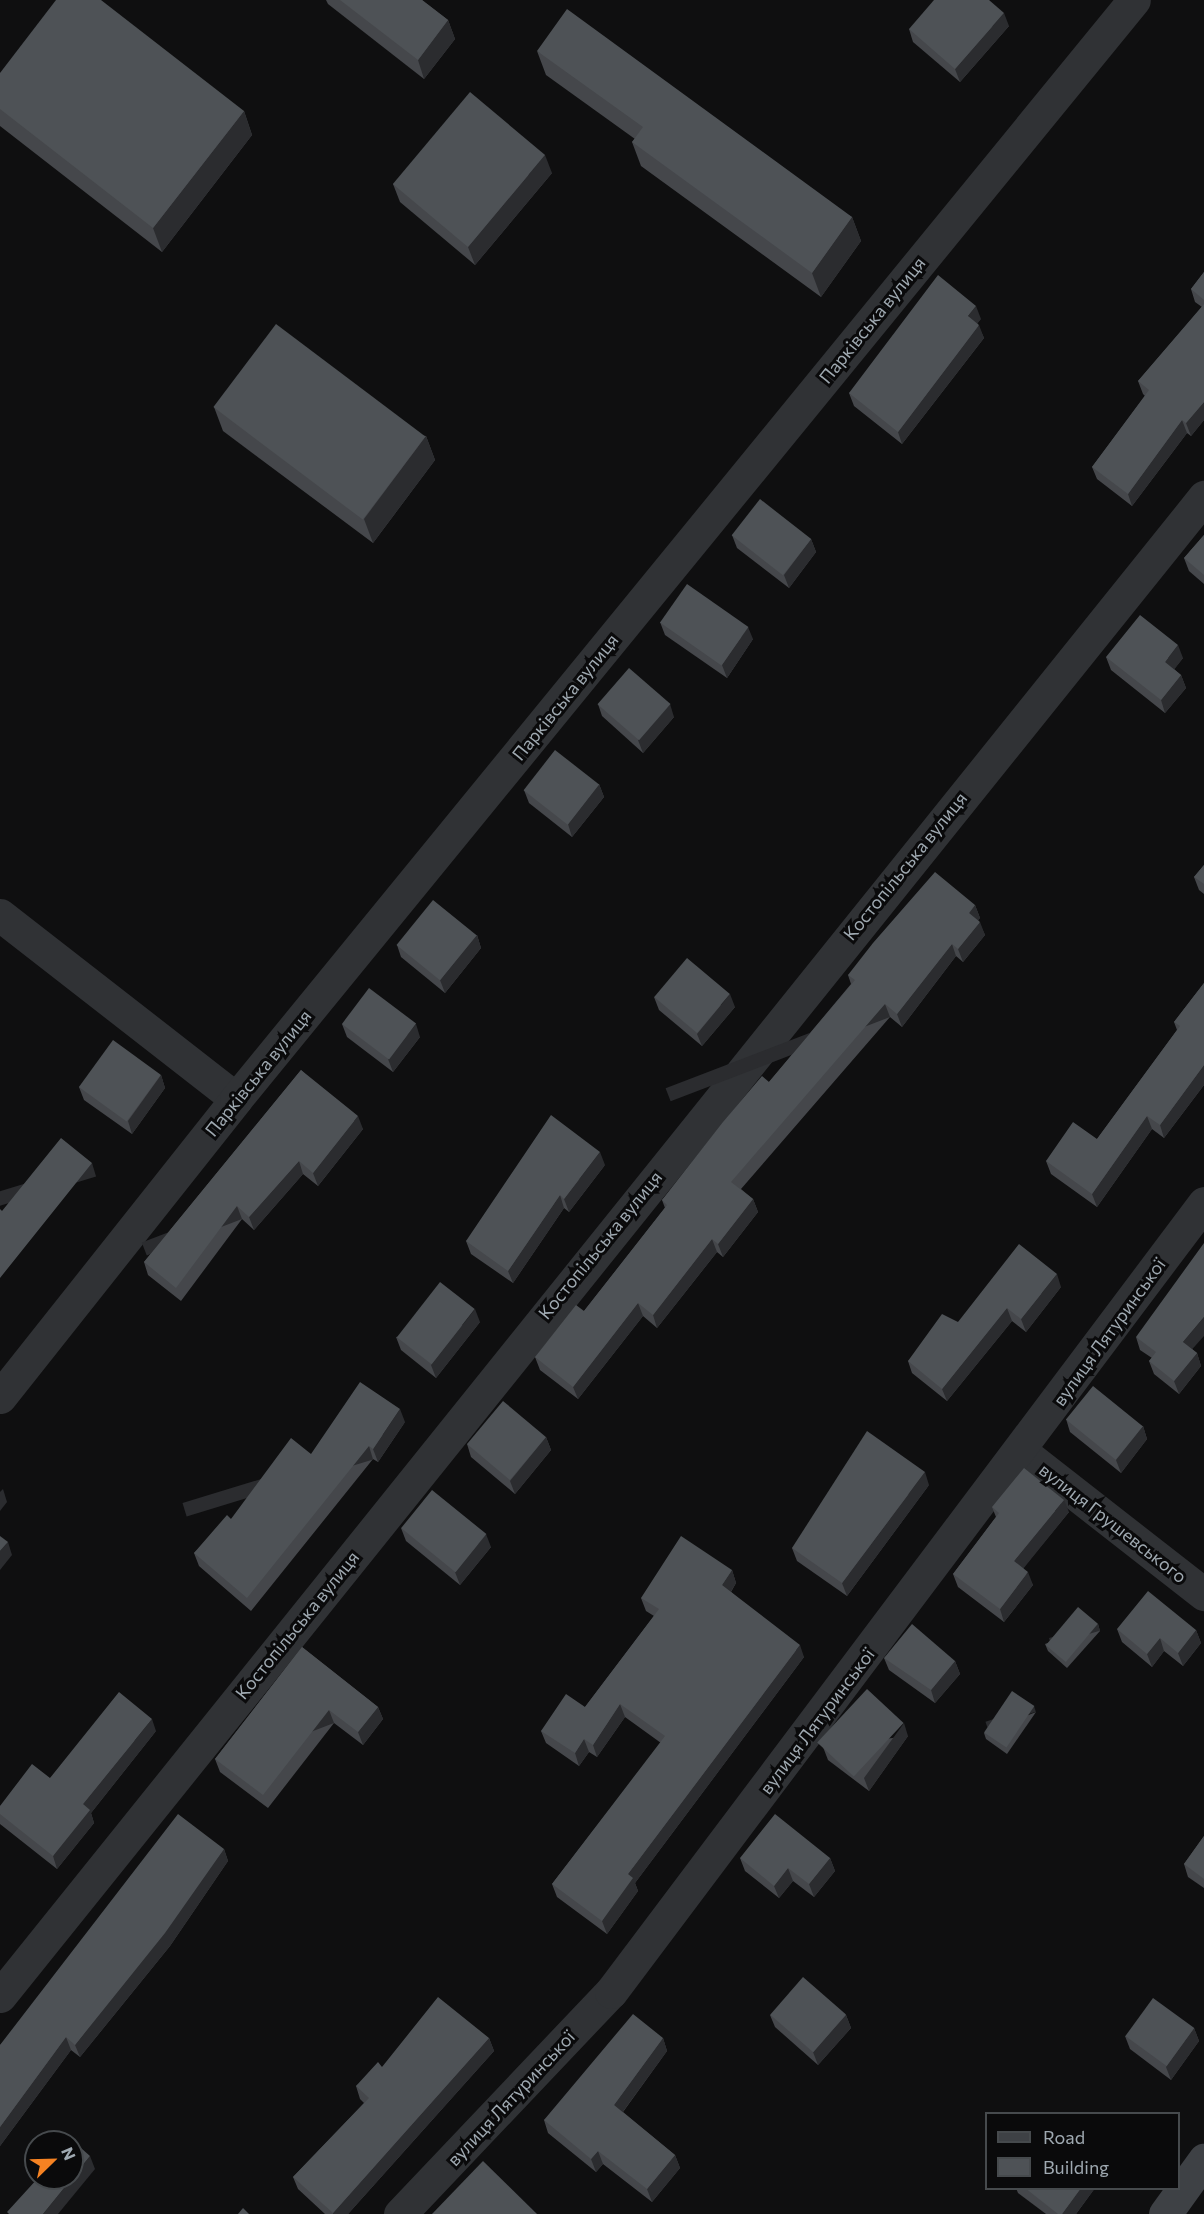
<!DOCTYPE html>
<html>
<head>
<meta charset="utf-8">
<style>
	body { margin:0 }
	#map { position:relative; width:1204px; height:2214px; overflow:hidden; background:#0f0f10; font-family:Commissioner,sans-serif }
	div>[style] { position:absolute }
	[style*='--x'] { left:calc(var(--x)*1px); top:calc(var(--y)*1px); width:calc(var(--w)*1px); rotate:calc(var(--a)*1deg) }
	.street>* { height:33px; margin:-16.5px; padding:0 16.5px; transform-origin:16.5px; border-radius:16.5px; background:#303235 }
	.secondary>* { height:33px; margin:-16.5px; padding:0 16.5px; transform-origin:16.5px; border-radius:16.5px; background:#3e4145 }
	.wall>* { inset:0; background:#45474b }
	.shaded-wall>* { inset:0; background:#2b2c2f; transform-origin:0 0 }
	.building>* { inset:0; background:#4e5256; transform-origin:0 0 }
	span { translate:-50% -50%; white-space:nowrap; text-align:center; line-height:1.15; -webkit-text-stroke:6px #0a0a0b; paint-order:stroke }
	.street-label { font-size:18px; color:#9fa9b1 }
	.legend { position:absolute; left:985px; top:2112px; width:195px; height:78px; box-sizing:border-box; background:#0a0a0b; border:2px solid #464a4d; margin:0; padding:8px 10px; list-style:none; font-size:18px; color:#9fa9b1 }
	.legend li { display:flex; align-items:center; gap:12px; height:30px }
	.legend b { width:30px; border:2px solid #464a4d }
	.north { position:absolute; left:24px; top:2130px; width:60px; height:60px; box-sizing:border-box; background:#0a0a0b; border:2px solid #464a4d; border-radius:50%; rotate:67deg; font-size:16px; font-weight:700; line-height:24px; text-align:center; color:#9fa9b1 }
	.north::after { content:''; display:block; margin:auto; width:21px; height:27px; background:#f58222; clip-path:polygon(50% 0,100% 100%,50% 72%,0 100%) }
</style>
</head>
<body>
<div id="map">
	<div class="street">
		<i style="--x:0;--y:915;--w:299;--a:37.9"></i>
		<i style="--x:0;--y:1397;--w:380;--a:-51.6"></i>
		<i style="--x:236;--y:1099;--w:1419;--a:-50.75"></i>
		<i style="--x:1022;--y:1452;--w:231;--a:38"></i>
		<i style="--x:0;--y:1996;--w:1923;--a:-51.23"></i>
		<i style="--x:400;--y:2214;--w:306;--a:-46.5"></i>
		<i style="--x:611;--y:1992;--w:987;--a:-53.07"></i>
	</div>
	<div class="secondary">
		<i style="--x:1165;--y:2214;--w:67;--a:-54.2"></i>
	</div>
	<div class="wall">
		<i style="clip-path:polygon(326px 0,422px 0,448px 20px,455px 39px,424px 79px,328px 4px)"></i>
		<i style="clip-path:polygon(1009px 26px,960px 82px,913px 42px,909px 29px)"></i>
		<i style="clip-path:polygon(537px 51px,852px 217px,861px 241px,821px 297px,641px 166px,632px 142px,635px 139px,546px 75px)"></i>
		<i style="clip-path:polygon(0 73px,244px 111px,252px 135px,162px 252px,0 126px)"></i>
		<i style="clip-path:polygon(552px 173px,475px 265px,400px 202px,393px 184px)"></i>
		<i style="clip-path:polygon(1204px 272px,1204px 420px,1191px 436px,1187px 433px,1132px 506px,1097px 479px,1092px 467px,1145px 396px,1143px 394px,1138px 381px,1202px 307px,1195px 302px,1191px 289px)"></i>
		<i style="clip-path:polygon(981px 319px,977px 323px,984px 338px,902px 444px,854px 406px,849px 393px)"></i>
		<i style="clip-path:polygon(214px 407px,426px 436px,435px 460px,373px 543px,223px 431px)"></i>
		<i style="clip-path:polygon(732px 535px,811px 539px,816px 552px,789px 588px,737px 548px)"></i>
		<i style="clip-path:polygon(1204px 535px,1204px 584px,1189px 571px,1184px 558px)"></i>
		<i style="clip-path:polygon(660px 622px,753px 639px,727px 678px,665px 635px)"></i>
		<i style="clip-path:polygon(1106px 657px,1183px 658px,1174px 669px,1181px 675px,1186px 688px,1165px 713px,1111px 670px)"></i>
		<i style="clip-path:polygon(598px 704px,674px 717px,643px 753px,602px 716px)"></i>
		<i style="clip-path:polygon(599px 784px,604px 797px,572px 837px,529px 803px,524px 790px)"></i>
		<i style="clip-path:polygon(1204px 865px,1204px 894px,1199px 890px,1194px 877px)"></i>
		<i style="clip-path:polygon(975px 905px,980px 918px,978px 920px,985px 935px,963px 962px,956px 956px,902px 1027px,890px 1017px,741px 1189px,753px 1199px,758px 1212px,723px 1257px,717px 1252px,657px 1328px,643px 1316px,578px 1399px,540px 1370px,535px 1357px,584px 1311px,665px 1208px,662px 1200px,769px 1082px,851px 984px,848px 975px)"></i>
		<i style="clip-path:polygon(477px 935px,481px 948px,445px 993px,401px 957px,397px 945px)"></i>
		<i style="clip-path:polygon(1204px 983px,1204px 1085px,1164px 1138px,1152px 1129px,1097px 1207px,1051px 1174px,1046px 1161px,1097px 1139px,1177px 1030px,1174px 1022px)"></i>
		<i style="clip-path:polygon(654px 997px,735px 1007px,702px 1046px,659px 1010px)"></i>
		<i style="clip-path:polygon(342px 1024px,420px 1037px,393px 1072px,347px 1037px)"></i>
		<i style="clip-path:polygon(301px 1070px,363px 1129px,318px 1186px,303px 1174px,254px 1230px,242px 1219px,181px 1301px,148px 1275px,144px 1262px)"></i>
		<i style="clip-path:polygon(161px 1075px,165px 1088px,132px 1134px,84px 1100px,79px 1087px)"></i>
		<i style="clip-path:polygon(605px 1165px,569px 1212px,564px 1208px,513px 1283px,471px 1254px,466px 1241px)"></i>
		<i style="clip-path:polygon(1061px 1287px,1026px 1332px,1012px 1321px,947px 1401px,912px 1373px,908px 1361px,958px 1322px)"></i>
		<i style="clip-path:polygon(480px 1322px,436px 1378px,401px 1350px,396px 1337px)"></i>
		<i style="clip-path:polygon(1136px 1337px,1192px 1349px,1197px 1353px,1201px 1366px,1179px 1394px,1154px 1374px,1149px 1361px,1152px 1358px,1140px 1350px)"></i>
		<i style="clip-path:polygon(1066px 1419px,1143px 1426px,1147px 1439px,1121px 1473px,1070px 1432px)"></i>
		<i style="clip-path:polygon(405px 1422px,378px 1462px,373px 1459px,251px 1611px,199px 1566px,194px 1553px,231px 1519px)"></i>
		<i style="clip-path:polygon(546px 1437px,551px 1450px,515px 1494px,471px 1457px,467px 1444px)"></i>
		<i style="clip-path:polygon(929px 1485px,847px 1596px,797px 1561px,792px 1548px)"></i>
		<i style="clip-path:polygon(992px 1507px,1069px 1512px,1023px 1568px,1033px 1585px,1004px 1622px,958px 1587px,953px 1574px,996px 1517px)"></i>
		<i style="clip-path:polygon(401px 1528px,491px 1547px,460px 1585px,406px 1541px)"></i>
		<i style="clip-path:polygon(732px 1570px,736px 1583px,731px 1592px,804px 1657px,635px 1883px,638px 1891px,607px 1934px,557px 1897px,552px 1884px,661px 1743px,625px 1717px,597px 1757px,589px 1752px,579px 1766px,546px 1743px,541px 1731px,585px 1707px,654px 1616px,646px 1611px,641px 1598px)"></i>
		<i style="clip-path:polygon(1098px 1624px,1100px 1631px,1067px 1668px,1048px 1651px,1045px 1644px)"></i>
		<i style="clip-path:polygon(1117px 1629px,1196px 1630px,1201px 1643px,1183px 1666px,1164px 1651px,1152px 1667px,1122px 1642px)"></i>
		<i style="clip-path:polygon(302px 1647px,378px 1707px,383px 1719px,363px 1745px,334px 1723px,268px 1808px,220px 1772px,215px 1759px)"></i>
		<i style="clip-path:polygon(884px 1658px,955px 1661px,960px 1674px,935px 1703px,889px 1670px)"></i>
		<i style="clip-path:polygon(1036px 1712px,1007px 1754px,986px 1739px,984px 1733px)"></i>
		<i style="clip-path:polygon(156px 1731px,91px 1813px,94px 1823px,57px 1869px,0 1824px,0 1806px,50px 1778px)"></i>
		<i style="clip-path:polygon(908px 1736px,869px 1791px,828px 1760px,823px 1747px)"></i>
		<i style="clip-path:polygon(1204px 1836px,1204px 1888px,1188px 1877px,1184px 1864px)"></i>
		<i style="clip-path:polygon(224px 1849px,228px 1861px,170px 1946px,80px 2057px,71px 2050px,0 2146px,0 2045px)"></i>
		<i style="clip-path:polygon(740px 1858px,830px 1858px,835px 1871px,814px 1897px,793px 1881px,779px 1898px,745px 1871px)"></i>
		<i style="clip-path:polygon(770px 2015px,846px 2015px,851px 2028px,818px 2065px,775px 2027px)"></i>
		<i style="clip-path:polygon(1194px 2028px,1199px 2041px,1171px 2080px,1130px 2049px,1125px 2036px)"></i>
		<i style="clip-path:polygon(489px 2038px,494px 2051px,348px 2214px,325px 2214px,298px 2189px,293px 2177px,364px 2103px,360px 2099px,356px 2086px,382px 2067px)"></i>
		<i style="clip-path:polygon(663px 2038px,667px 2051px,623px 2112px,675px 2155px,680px 2168px,652px 2202px,603px 2164px,596px 2172px,548px 2133px,544px 2120px)"></i>
		<i style="clip-path:polygon(1016px 2188px,1095px 2188px,1076px 2214px,1046px 2214px,1018px 2193px)"></i>
	</div>
	<div class="shaded-wall">
		<i style="clip-path:polygon(1004px 13px,1009px 26px,960px 82px,955px 69px)"></i>
		<i style="clip-path:polygon(448px 20px,455px 39px,424px 79px,418px 60px)"></i>
		<i style="clip-path:polygon(244px 111px,252px 135px,162px 252px,153px 228px)"></i>
		<i style="clip-path:polygon(545px 155px,552px 173px,475px 265px,468px 247px)"></i>
		<i style="clip-path:polygon(852px 217px,861px 241px,821px 297px,812px 273px)"></i>
		<i style="clip-path:polygon(976px 306px,981px 319px,973px 329px,968px 316px)"></i>
		<i style="clip-path:polygon(979px 325px,984px 338px,902px 444px,898px 432px)"></i>
		<i style="clip-path:polygon(1204px 402px,1204px 420px,1191px 436px,1186px 423px)"></i>
		<i style="clip-path:polygon(1182px 420px,1187px 433px,1132px 506px,1128px 494px)"></i>
		<i style="clip-path:polygon(426px 436px,435px 460px,373px 543px,364px 519px)"></i>
		<i style="clip-path:polygon(811px 539px,816px 552px,789px 588px,784px 575px)"></i>
		<i style="clip-path:polygon(748px 627px,753px 639px,727px 678px,722px 665px)"></i>
		<i style="clip-path:polygon(1178px 645px,1183px 658px,1170px 675px,1165px 662px)"></i>
		<i style="clip-path:polygon(1181px 675px,1186px 688px,1165px 713px,1161px 700px)"></i>
		<i style="clip-path:polygon(670px 704px,674px 717px,643px 753px,638px 740px)"></i>
		<i style="clip-path:polygon(599px 784px,604px 797px,572px 837px,568px 824px)"></i>
		<i style="clip-path:polygon(975px 905px,980px 918px,974px 926px,969px 913px)"></i>
		<i style="clip-path:polygon(980px 922px,985px 935px,963px 962px,958px 949px)"></i>
		<i style="clip-path:polygon(477px 935px,481px 948px,445px 993px,440px 980px)"></i>
		<i style="clip-path:polygon(952px 944px,956px 956px,902px 1027px,897px 1014px)"></i>
		<i style="clip-path:polygon(730px 994px,735px 1007px,702px 1046px,697px 1034px)"></i>
		<i style="left:885px;top:1004px;width:14px;height:235px;rotate:69deg"></i>
		<i style="clip-path:polygon(416px 1024px,420px 1037px,393px 1072px,388px 1059px)"></i>
		<i style="clip-path:polygon(1204px 1065px,1204px 1085px,1164px 1138px,1160px 1125px)"></i>
		<i style="clip-path:polygon(161px 1075px,165px 1088px,132px 1134px,128px 1121px)"></i>
		<i style="clip-path:polygon(358px 1116px,363px 1129px,318px 1186px,313px 1173px)"></i>
		<i style="clip-path:polygon(1147px 1116px,1152px 1129px,1097px 1207px,1092px 1194px)"></i>
		<i style="clip-path:polygon(600px 1152px,605px 1165px,569px 1212px,564px 1199px)"></i>
		<i style="clip-path:polygon(299px 1161px,303px 1174px,254px 1230px,249px 1217px)"></i>
		<i style="left:92px;top:1163px;width:14px;height:147px;rotate:73deg"></i>
		<i style="clip-path:polygon(560px 1195px,564px 1208px,513px 1283px,508px 1271px)"></i>
		<i style="clip-path:polygon(753px 1199px,758px 1212px,723px 1257px,718px 1244px)"></i>
		<i style="left:237px;top:1206px;width:14px;height:102px;rotate:69deg"></i>
		<i style="clip-path:polygon(712px 1239px,717px 1252px,657px 1328px,653px 1315px)"></i>
		<i style="clip-path:polygon(1057px 1274px,1061px 1287px,1026px 1332px,1021px 1319px)"></i>
		<i style="clip-path:polygon(638px 1303px,643px 1316px,578px 1399px,573px 1387px)"></i>
		<i style="clip-path:polygon(1007px 1308px,1012px 1321px,947px 1401px,942px 1389px)"></i>
		<i style="clip-path:polygon(475px 1309px,480px 1322px,436px 1378px,431px 1365px)"></i>
		<i style="clip-path:polygon(1204px 1317px,1204px 1336px,1187px 1355px,1183px 1342px)"></i>
		<i style="clip-path:polygon(1197px 1353px,1201px 1366px,1179px 1394px,1174px 1381px)"></i>
		<i style="clip-path:polygon(400px 1409px,405px 1422px,378px 1462px,373px 1449px)"></i>
		<i style="clip-path:polygon(1143px 1426px,1147px 1439px,1121px 1473px,1116px 1460px)"></i>
		<i style="clip-path:polygon(546px 1437px,551px 1450px,515px 1494px,510px 1481px)"></i>
		<i style="left:369px;top:1446px;width:14px;height:195px;rotate:73deg"></i>
		<i style="clip-path:polygon(925px 1472px,929px 1485px,847px 1596px,842px 1583px)"></i>
		<i style="clip-path:polygon(3px 1489px,7px 1502px,0 1511px,0 1492px)"></i>
		<i style="clip-path:polygon(1064px 1500px,1069px 1512px,1019px 1574px,1014px 1561px)"></i>
		<i style="clip-path:polygon(486px 1534px,491px 1547px,460px 1585px,455px 1572px)"></i>
		<i style="clip-path:polygon(8px 1542px,12px 1555px,0 1570px,0 1551px)"></i>
		<i style="clip-path:polygon(732px 1570px,736px 1583px,727px 1598px,722px 1585px)"></i>
		<i style="clip-path:polygon(1028px 1572px,1033px 1585px,1004px 1622px,1000px 1609px)"></i>
		<i style="left:1098px;top:1624px;width:7px;height:51px;rotate:74deg"></i>
		<i style="clip-path:polygon(1196px 1630px,1201px 1643px,1183px 1666px,1178px 1653px)"></i>
		<i style="clip-path:polygon(1160px 1638px,1164px 1651px,1152px 1667px,1147px 1654px)"></i>
		<i style="clip-path:polygon(800px 1645px,804px 1657px,635px 1883px,638px 1891px,607px 1934px,602px 1921px,628px 1874px)"></i>
		<i style="clip-path:polygon(955px 1661px,960px 1674px,935px 1703px,931px 1690px)"></i>
		<i style="clip-path:polygon(620px 1704px,625px 1717px,597px 1757px,593px 1745px)"></i>
		<i style="left:1034px;top:1706px;width:6px;height:51px;rotate:72deg"></i>
		<i style="clip-path:polygon(378px 1707px,383px 1719px,363px 1745px,358px 1732px)"></i>
		<i style="left:329px;top:1710px;width:14px;height:108px;rotate:69deg"></i>
		<i style="clip-path:polygon(152px 1719px,156px 1731px,91px 1813px,94px 1823px,57px 1869px,53px 1856px,83px 1804px)"></i>
		<i style="clip-path:polygon(904px 1723px,908px 1736px,869px 1791px,864px 1778px)"></i>
		<i style="clip-path:polygon(584px 1739px,589px 1752px,579px 1766px,575px 1753px)"></i>
		<i style="clip-path:polygon(224px 1849px,228px 1861px,170px 1946px,80px 2057px,75px 2045px)"></i>
		<i style="clip-path:polygon(830px 1858px,835px 1871px,814px 1897px,809px 1884px)"></i>
		<i style="clip-path:polygon(788px 1868px,793px 1881px,779px 1898px,774px 1886px)"></i>
		<i style="clip-path:polygon(846px 2015px,851px 2028px,818px 2065px,813px 2052px)"></i>
		<i style="clip-path:polygon(1194px 2028px,1199px 2041px,1171px 2080px,1166px 2067px)"></i>
		<i style="clip-path:polygon(66px 2037px,71px 2050px,0 2146px,0 2127px)"></i>
		<i style="clip-path:polygon(489px 2038px,494px 2051px,348px 2214px,333px 2214px,333px 2213px)"></i>
		<i style="clip-path:polygon(663px 2038px,667px 2051px,619px 2117px,614px 2105px)"></i>
		<i style="clip-path:polygon(598px 2151px,603px 2164px,596px 2172px,591px 2159px)"></i>
		<i style="clip-path:polygon(675px 2155px,680px 2168px,652px 2202px,647px 2189px)"></i>
		<i style="clip-path:polygon(90px 2156px,95px 2169px,58px 2214px,43px 2214px)"></i>
		<i style="clip-path:polygon(1081px 2188px,1095px 2188px,1076px 2214px,1062px 2214px)"></i>
	</div>
	<div class="building">
		<i style="clip-path:polygon(56px 0,101px 0,244px 111px,153px 228px,0 109px,0 73px)"></i>
		<i style="clip-path:polygon(340px 0,422px 0,448px 20px,418px 60px)"></i>
		<i style="clip-path:polygon(934px 0,989px 0,1004px 13px,955px 69px,909px 29px)"></i>
		<i style="clip-path:polygon(567px 9px,852px 217px,812px 273px,632px 142px,643px 127px,537px 51px)"></i>
		<i style="left:470px;top:92px;width:98px;height:120px;rotate:40deg"></i>
		<i style="clip-path:polygon(1204px 272px,1204px 300px,1191px 289px)"></i>
		<i style="clip-path:polygon(938px 275px,976px 306px,968px 316px,979px 325px,898px 432px,849px 393px)"></i>
		<i style="clip-path:polygon(1204px 304px,1204px 402px,1186px 423px,1182px 420px,1128px 494px,1092px 467px,1149px 390px,1138px 381px)"></i>
		<i style="left:276px;top:324px;width:187px;height:104px;rotate:37deg"></i>
		<i style="left:760px;top:499px;width:65px;height:46px;rotate:38deg"></i>
		<i style="clip-path:polygon(1204px 535px,1204px 575px,1184px 558px)"></i>
		<i style="left:687px;top:584px;width:75px;height:47px;rotate:35deg"></i>
		<i style="clip-path:polygon(1140px 615px,1178px 645px,1165px 662px,1181px 675px,1161px 700px,1106px 657px)"></i>
		<i style="left:629px;top:668px;width:55px;height:48px;rotate:41deg"></i>
		<i style="left:555px;top:750px;width:56px;height:51px;rotate:38deg"></i>
		<i style="clip-path:polygon(1204px 865px,1204px 884px,1194px 877px)"></i>
		<i style="clip-path:polygon(935px 872px,975px 905px,969px 913px,980px 922px,958px 949px,952px 944px,897px 1014px,885px 1004px,731px 1182px,753px 1199px,718px 1244px,712px 1239px,653px 1315px,638px 1303px,573px 1387px,535px 1357px,576px 1305px,584px 1311px,667px 1205px,662px 1200px,723px 1122px,762px 1076px,769px 1082px,855px 980px,848px 975px,873px 943px)"></i>
		<i style="left:433px;top:900px;width:56px;height:58px;rotate:39deg"></i>
		<i style="left:687px;top:958px;width:56px;height:51px;rotate:40deg"></i>
		<i style="clip-path:polygon(1204px 983px,1204px 1065px,1160px 1125px,1147px 1116px,1092px 1194px,1046px 1161px,1073px 1122px,1097px 1139px,1180px 1026px,1174px 1022px)"></i>
		<i style="left:369px;top:988px;width:59px;height:45px;rotate:37deg"></i>
		<i style="left:113px;top:1040px;width:59px;height:58px;rotate:36deg"></i>
		<i style="clip-path:polygon(301px 1070px,358px 1116px,313px 1173px,299px 1161px,249px 1217px,237px 1206px,176px 1288px,144px 1262px)"></i>
		<i style="clip-path:polygon(551px 1115px,600px 1152px,564px 1199px,560px 1195px,508px 1271px,466px 1241px)"></i>
		<i style="clip-path:polygon(61px 1138px,92px 1163px,0 1278px,0 1209px,2px 1211px)"></i>
		<i style="clip-path:polygon(1204px 1243px,1204px 1317px,1183px 1342px,1197px 1353px,1174px 1381px,1149px 1361px,1156px 1352px,1136px 1337px)"></i>
		<i style="clip-path:polygon(1019px 1244px,1057px 1274px,1021px 1319px,1007px 1308px,942px 1389px,908px 1361px,942px 1314px,958px 1322px)"></i>
		<i style="left:440px;top:1282px;width:44px;height:70px;rotate:38deg"></i>
		<i style="clip-path:polygon(360px 1382px,400px 1409px,373px 1449px,369px 1446px,247px 1598px,194px 1553px,227px 1515px,231px 1519px,291px 1438px,311px 1454px)"></i>
		<i style="left:1093px;top:1386px;width:64px;height:43px;rotate:39deg"></i>
		<i style="left:503px;top:1401px;width:56px;height:56px;rotate:40deg"></i>
		<i style="clip-path:polygon(867px 1431px,925px 1472px,842px 1583px,792px 1548px)"></i>
		<i style="clip-path:polygon(1024px 1468px,1064px 1500px,1014px 1561px,1028px 1572px,1000px 1609px,953px 1574px,999px 1513px,992px 1507px)"></i>
		<i style="left:432px;top:1490px;width:70px;height:49px;rotate:39deg"></i>
		<i style="clip-path:polygon(0 1536px,8px 1542px,0 1551px)"></i>
		<i style="clip-path:polygon(681px 1536px,732px 1570px,722px 1585px,800px 1645px,628px 1874px,633px 1878px,602px 1921px,552px 1884px,665px 1736px,620px 1704px,593px 1745px,584px 1739px,575px 1753px,541px 1731px,566px 1694px,585px 1707px,659px 1609px,641px 1598px)"></i>
		<i style="clip-path:polygon(1148px 1591px,1196px 1630px,1178px 1653px,1160px 1638px,1147px 1654px,1117px 1629px)"></i>
		<i style="left:1078px;top:1607px;width:26px;height:50px;rotate:40deg"></i>
		<i style="clip-path:polygon(912px 1624px,955px 1661px,931px 1690px,884px 1658px)"></i>
		<i style="clip-path:polygon(302px 1647px,378px 1707px,358px 1732px,329px 1710px,263px 1795px,215px 1759px)"></i>
		<i style="left:867px;top:1689px;width:50px;height:73px;rotate:43deg"></i>
		<i style="left:1012px;top:1691px;width:27px;height:50px;rotate:34deg"></i>
		<i style="clip-path:polygon(119px 1692px,152px 1719px,83px 1804px,90px 1810px,53px 1856px,0 1814px,0 1806px,32px 1764px,50px 1778px)"></i>
		<i style="clip-path:polygon(178px 1814px,224px 1849px,165px 1933px,75px 2045px,66px 2037px,0 2127px,0 2045px)"></i>
		<i style="clip-path:polygon(775px 1814px,830px 1858px,809px 1884px,788px 1868px,774px 1886px,740px 1858px)"></i>
		<i style="clip-path:polygon(1204px 1836px,1204px 1879px,1184px 1864px)"></i>
		<i style="left:803px;top:1977px;width:57px;height:50px;rotate:41deg"></i>
		<i style="clip-path:polygon(438px 1997px,489px 2038px,333px 2213px,293px 2177px,369px 2098px,356px 2086px,378px 2062px,382px 2067px)"></i>
		<i style="left:1153px;top:1998px;width:51px;height:47px;rotate:36deg"></i>
		<i style="clip-path:polygon(633px 2014px,663px 2038px,614px 2105px,675px 2155px,647px 2189px,598px 2151px,591px 2159px,544px 2120px)"></i>
		<i style="clip-path:polygon(73px 2141px,90px 2156px,43px 2214px,9px 2214px,7px 2212px,38px 2178px,72px 2178px,71px 2142px)"></i>
		<i style="clip-path:polygon(483px 2161px,537px 2214px,432px 2214px)"></i>
		<i style="clip-path:polygon(1025px 2188px,1081px 2188px,1062px 2214px,1058px 2214px)"></i>
		<i style="clip-path:polygon(243px 2208px,249px 2214px,238px 2214px)"></i>
	</div>
	<div class="street-label">
		<span style="left:872px;top:320px;rotate:-51deg">Парківська вулиця</span>
		<span style="left:565px;top:697px;rotate:-51deg">Парківська вулиця</span>
		<span style="left:905px;top:866px;rotate:-51deg">Костопільська вулиця</span>
		<span style="left:258px;top:1073px;rotate:-51deg">Парківська вулиця</span>
		<span style="left:600px;top:1245px;rotate:-51deg">Костопільська вулиця</span>
		<span style="left:1109px;top:1332px;rotate:-54deg">вулиця Лятуринської</span>
		<span style="left:1113px;top:1523px;rotate:38deg">вулиця Грушевського</span>
		<span style="left:297px;top:1625px;rotate:-51deg">Костопільська вулиця</span>
		<span style="left:817px;top:1721px;rotate:-53deg">вулиця Лятуринської</span>
		<span style="left:511px;top:2098px;rotate:-47deg">вулиця Лятуринської</span>
	</div>
	<ul class="legend">
	<li><b style="height:8px;background:#3e4145"></b>Road</li>
	<li><b style="height:16px;background:#4e5256"></b>Building</li>
	</ul>
	<div class="north">N</div>
</div>
</body>
</html>
